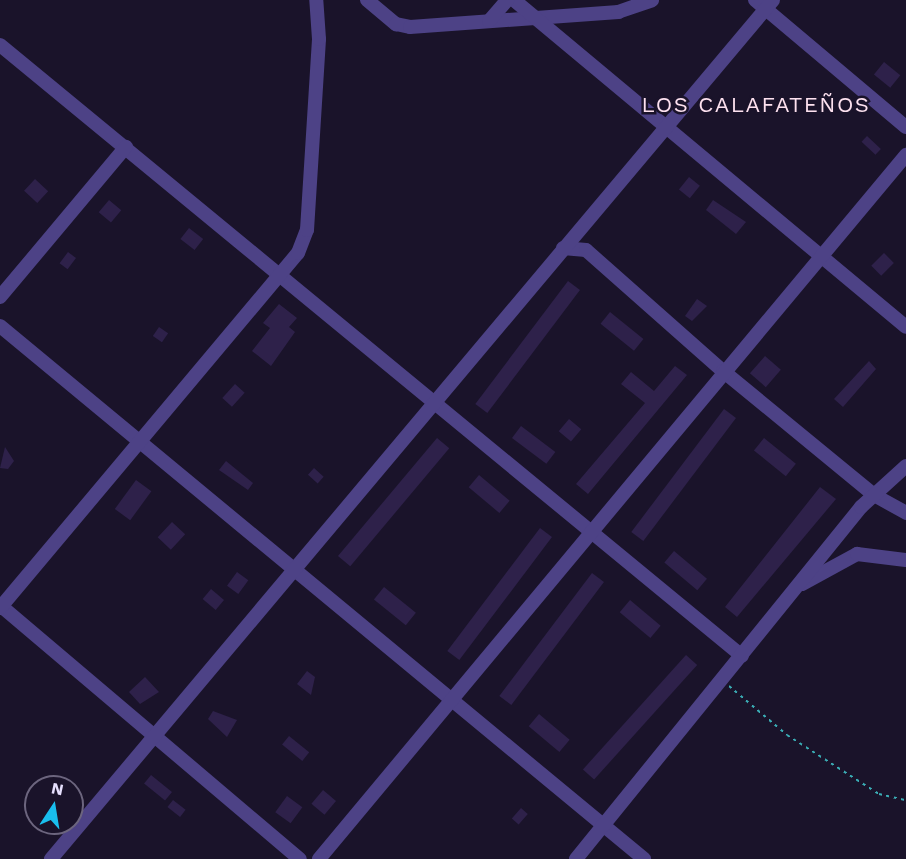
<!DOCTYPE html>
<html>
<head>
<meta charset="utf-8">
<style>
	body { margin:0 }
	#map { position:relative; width:906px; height:859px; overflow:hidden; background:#1a132a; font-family:"Work Sans",sans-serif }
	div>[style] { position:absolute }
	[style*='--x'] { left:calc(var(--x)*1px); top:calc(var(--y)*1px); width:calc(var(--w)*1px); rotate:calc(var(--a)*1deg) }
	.building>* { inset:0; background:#2e214a; transform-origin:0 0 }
	.path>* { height:2px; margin-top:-1px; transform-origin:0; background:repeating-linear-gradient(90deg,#3aadb5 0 3px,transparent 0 7.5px) }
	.minor>* { height:14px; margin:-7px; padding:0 7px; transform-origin:7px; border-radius:7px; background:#4d4286 }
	span { translate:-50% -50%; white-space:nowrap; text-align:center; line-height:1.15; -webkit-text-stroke:5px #1a132a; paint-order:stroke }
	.neighbourhood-label { font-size:22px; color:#fde1ef; letter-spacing:1.5px }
	.north { position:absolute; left:24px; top:775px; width:60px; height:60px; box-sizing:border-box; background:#1a132a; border:2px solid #6c657e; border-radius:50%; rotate:12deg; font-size:16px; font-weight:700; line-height:24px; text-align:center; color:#e6dffd }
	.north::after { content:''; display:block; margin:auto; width:21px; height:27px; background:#19beee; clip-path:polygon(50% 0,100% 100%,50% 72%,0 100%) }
</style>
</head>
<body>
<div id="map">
	<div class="building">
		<i style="left:884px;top:62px;width:21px;height:16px;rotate:39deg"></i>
		<i style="left:867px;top:136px;width:19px;height:8px;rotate:43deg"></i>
		<i style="left:689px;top:177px;width:14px;height:16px;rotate:39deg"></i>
		<i style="left:35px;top:179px;width:18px;height:16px;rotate:43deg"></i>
		<i style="left:109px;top:200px;width:16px;height:16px;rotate:40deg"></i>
		<i style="clip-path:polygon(713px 200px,746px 222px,736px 234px,706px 210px)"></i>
		<i style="left:189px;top:228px;width:18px;height:14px;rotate:38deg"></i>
		<i style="left:68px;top:252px;width:10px;height:14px;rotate:37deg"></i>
		<i style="left:884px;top:253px;width:14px;height:18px;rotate:45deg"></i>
		<i style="left:568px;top:281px;width:15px;height:154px;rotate:37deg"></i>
		<i style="clip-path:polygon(697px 299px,707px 306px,692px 321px,685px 316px)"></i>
		<i style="clip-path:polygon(279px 304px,297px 318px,289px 327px,295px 332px,271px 366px,252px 351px,270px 328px,263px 323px)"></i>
		<i style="left:610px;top:312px;width:43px;height:15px;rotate:39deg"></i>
		<i style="left:159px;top:327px;width:11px;height:11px;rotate:34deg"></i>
		<i style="left:765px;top:356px;width:21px;height:23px;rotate:41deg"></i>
		<i style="clip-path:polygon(869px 361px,876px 369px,843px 407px,834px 399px)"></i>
		<i style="clip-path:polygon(675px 366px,687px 375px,588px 494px,576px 484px,645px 403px,621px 384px,631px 372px,654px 391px)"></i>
		<i style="left:235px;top:384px;width:13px;height:19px;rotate:42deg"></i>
		<i style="left:724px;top:409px;width:15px;height:154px;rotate:37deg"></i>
		<i style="left:569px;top:419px;width:16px;height:16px;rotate:40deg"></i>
		<i style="left:521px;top:426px;width:43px;height:15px;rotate:37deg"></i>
		<i style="left:437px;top:438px;width:16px;height:154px;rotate:40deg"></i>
		<i style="left:764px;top:438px;width:41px;height:16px;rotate:39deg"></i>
		<i style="clip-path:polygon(5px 447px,14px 461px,8px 469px,0 468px)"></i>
		<i style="clip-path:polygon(226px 461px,253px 483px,248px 490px,219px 470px)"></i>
		<i style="left:314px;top:468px;width:13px;height:9px;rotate:42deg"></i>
		<i style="left:479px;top:475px;width:40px;height:16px;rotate:40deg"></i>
		<i style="left:136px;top:480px;width:19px;height:36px;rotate:36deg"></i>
		<i style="clip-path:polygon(820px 487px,836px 499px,737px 617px,725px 607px)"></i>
		<i style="left:172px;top:522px;width:18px;height:21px;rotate:43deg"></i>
		<i style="left:540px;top:528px;width:15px;height:154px;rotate:37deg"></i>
		<i style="left:674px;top:551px;width:43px;height:15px;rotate:40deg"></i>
		<i style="left:237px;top:572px;width:14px;height:17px;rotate:36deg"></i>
		<i style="left:592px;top:573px;width:15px;height:154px;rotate:37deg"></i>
		<i style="left:384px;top:587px;width:41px;height:16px;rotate:39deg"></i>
		<i style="left:211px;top:589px;width:17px;height:13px;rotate:40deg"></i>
		<i style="left:630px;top:600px;width:40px;height:16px;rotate:40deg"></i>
		<i style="left:686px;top:655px;width:15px;height:154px;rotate:42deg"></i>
		<i style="clip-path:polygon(307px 671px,315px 677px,311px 695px,297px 684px)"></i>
		<i style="clip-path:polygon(145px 677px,159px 692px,140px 704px,129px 692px)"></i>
		<i style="clip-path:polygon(213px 711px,237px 720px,227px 737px,208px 719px)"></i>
		<i style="left:539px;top:714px;width:40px;height:16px;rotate:40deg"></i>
		<i style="left:289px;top:736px;width:26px;height:11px;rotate:39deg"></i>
		<i style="left:151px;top:775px;width:27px;height:11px;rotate:39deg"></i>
		<i style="left:323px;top:790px;width:17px;height:18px;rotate:40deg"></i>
		<i style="left:287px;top:796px;width:19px;height:20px;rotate:36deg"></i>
		<i style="left:173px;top:800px;width:16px;height:9px;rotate:38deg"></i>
		<i style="left:521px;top:808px;width:9px;height:14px;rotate:41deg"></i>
	</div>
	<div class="path">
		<i style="--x:729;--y:686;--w:76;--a:40.2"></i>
		<i style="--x:787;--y:735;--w:109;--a:32.7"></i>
		<i style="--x:879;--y:794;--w:28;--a:13"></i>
	</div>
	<div class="minor">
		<i style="--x:367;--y:0;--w:38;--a:40"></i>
		<i style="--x:396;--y:24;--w:14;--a:12"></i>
		<i style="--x:410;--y:27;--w:209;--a:-4.1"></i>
		<i style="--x:618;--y:12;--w:36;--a:-19"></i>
		<i style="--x:514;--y:0;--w:510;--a:39.83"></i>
		<i style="--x:755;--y:0;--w:197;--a:40.1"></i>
		<i style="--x:489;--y:21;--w:28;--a:-49"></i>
		<i style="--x:0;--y:45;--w:961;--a:39.47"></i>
		<i style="--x:563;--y:248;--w:23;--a:5"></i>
		<i style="--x:586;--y:250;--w:183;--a:41.5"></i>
		<i style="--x:723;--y:371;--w:195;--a:39.4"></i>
		<i style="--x:874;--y:495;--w:37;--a:29"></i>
		<i style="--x:0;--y:297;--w:196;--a:-50"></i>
		<i style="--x:0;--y:326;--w:836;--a:39.61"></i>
		<i style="--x:802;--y:584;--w:63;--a:-28.6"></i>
		<i style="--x:857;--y:554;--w:49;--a:7"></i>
		<i style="--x:0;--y:605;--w:393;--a:40.3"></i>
		<i style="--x:0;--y:608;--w:463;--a:-50"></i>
		<i style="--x:298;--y:253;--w:25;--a:-69"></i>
		<i style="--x:307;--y:230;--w:191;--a:-86.4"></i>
		<i style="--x:319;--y:39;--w:39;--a:-94"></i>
		<i style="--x:51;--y:859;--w:1122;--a:-49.95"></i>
		<i style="--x:319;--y:859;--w:917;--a:-50.18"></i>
		<i style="--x:576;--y:859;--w:453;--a:-51"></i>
		<i style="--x:861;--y:507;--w:61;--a:-42.3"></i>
	</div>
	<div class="neighbourhood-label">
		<span style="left:756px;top:105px">LOS CALAFATEÑOS</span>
	</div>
	<div class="north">N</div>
</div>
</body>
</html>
